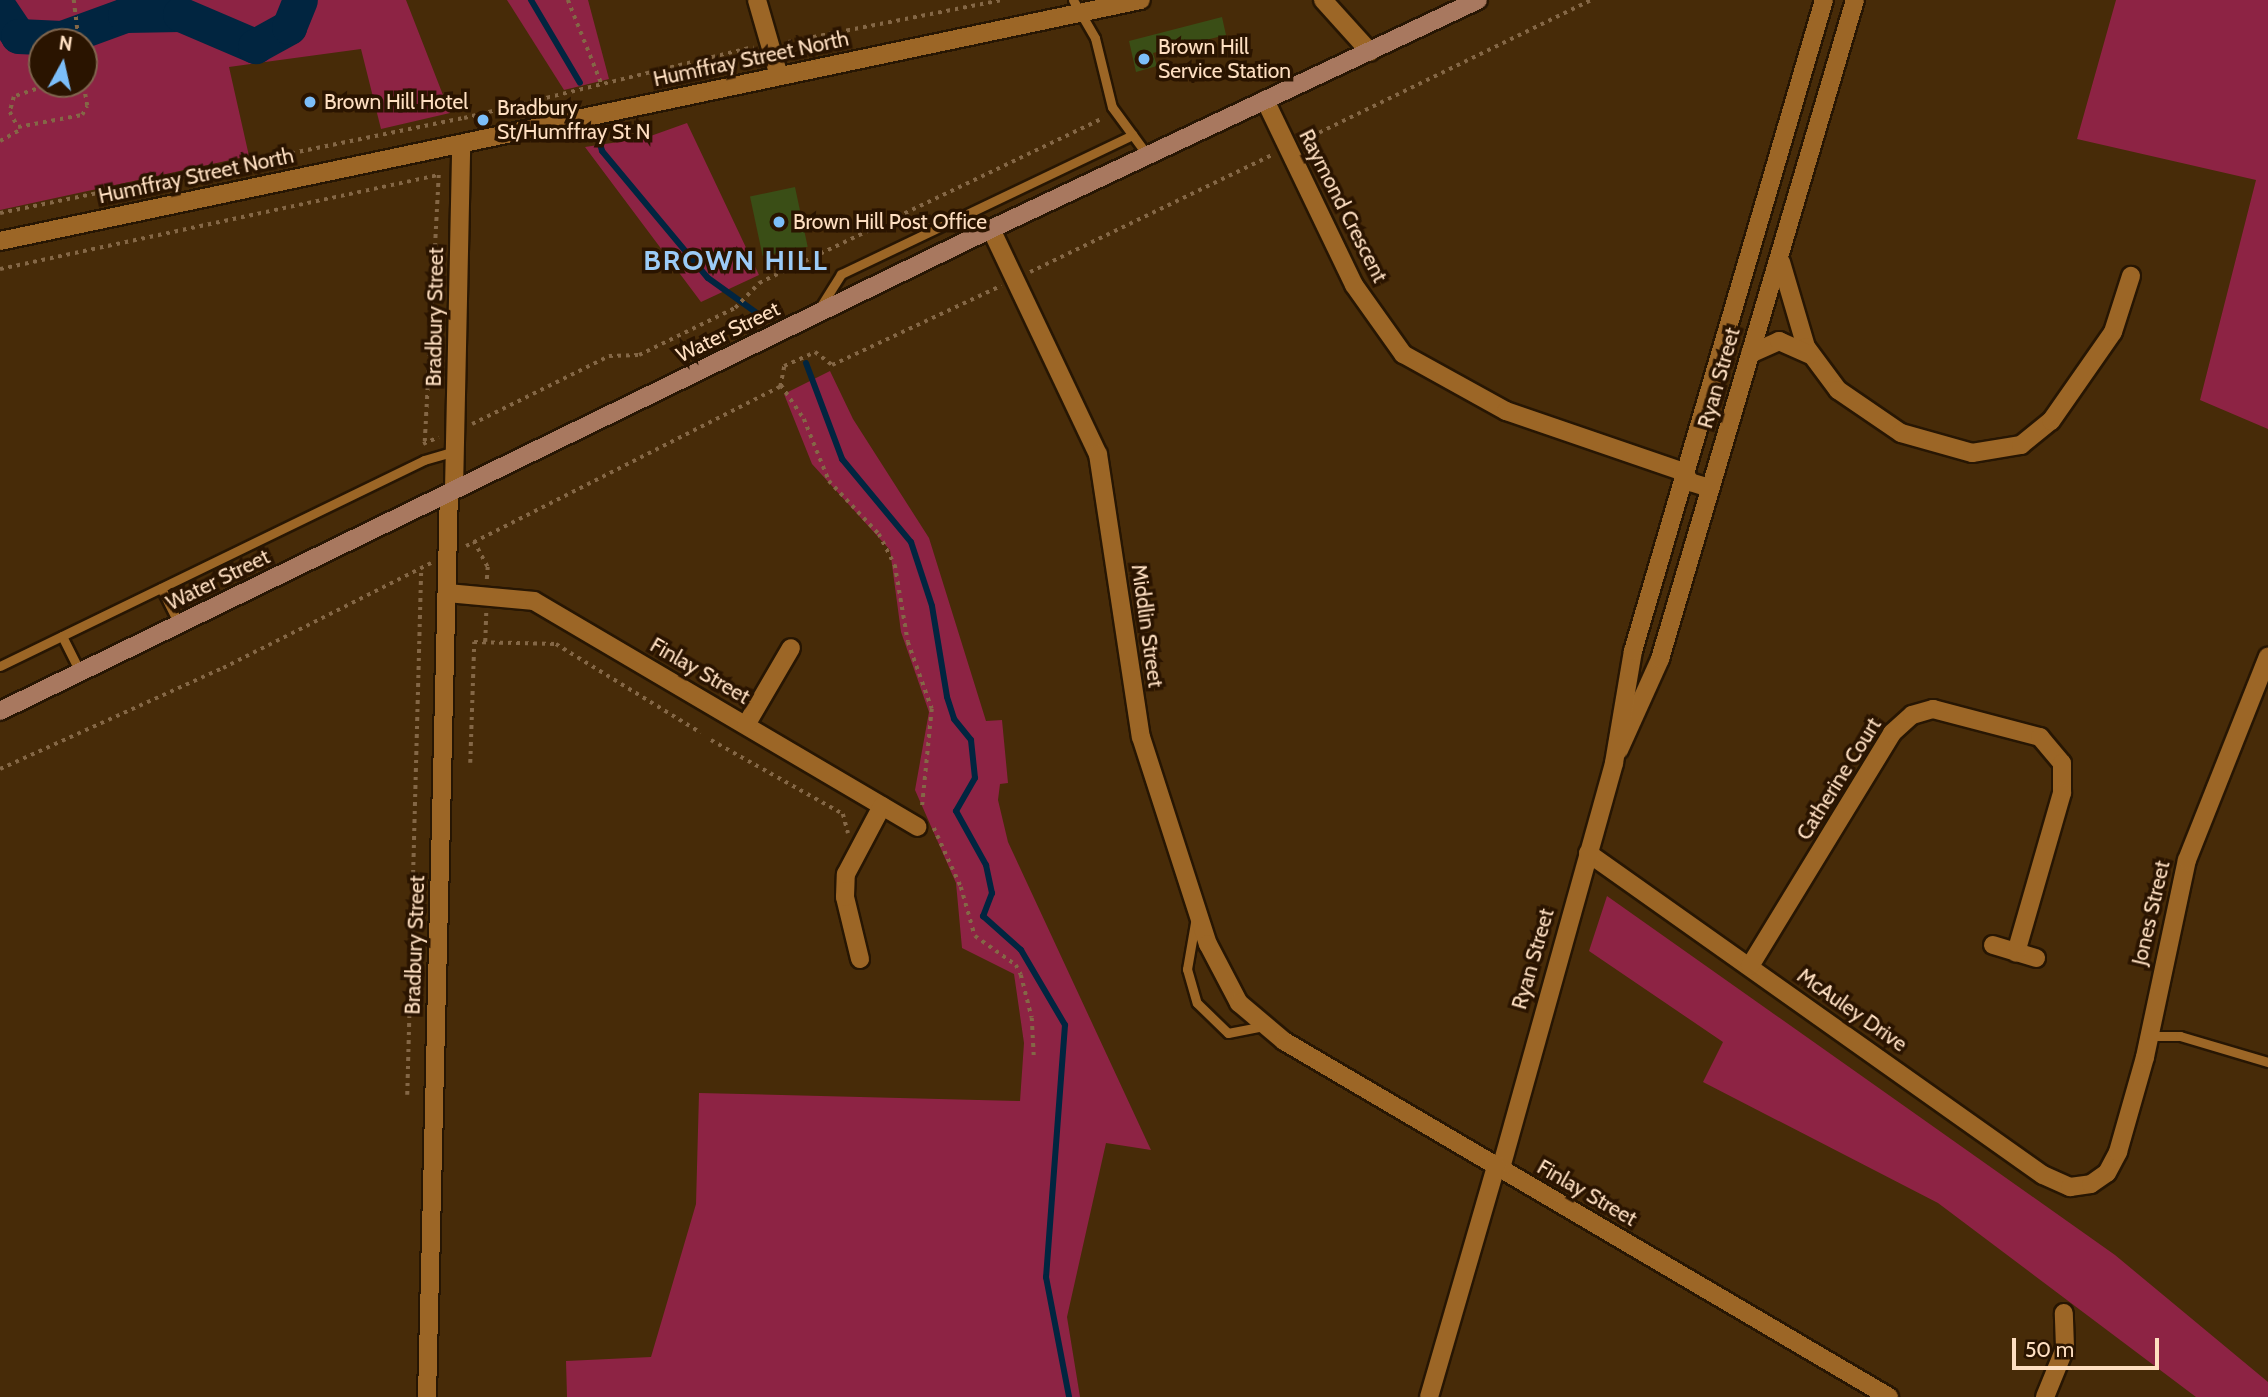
<!DOCTYPE html>
<html>
<head>
<meta charset="utf-8">
<style>
	body { margin:0 }
	#map { position:relative; width:2268px; height:1397px; overflow:hidden; background:#472b08; font-family:Cabin,sans-serif }
	div>[style] { position:absolute }
	[style*='--x'] { left:calc(var(--x)*1px); top:calc(var(--y)*1px); width:calc(var(--w)*1px); rotate:calc(var(--a)*1deg) }
	.green>* { inset:0; background:#8d2344 }
	.stream>* { height:6px; margin:-3px; padding:0 3px; transform-origin:3px; border-radius:3px; background:#012540 }
	.river>* { height:35px; margin:-17.5px; padding:0 17.5px; transform-origin:17.5px; border-radius:17.5px; background:#012540 }
	.building>* { inset:0; background:#3a4e16; transform-origin:0 0 }
	.path>* { height:3.5px; margin-top:-1.75px; transform-origin:0; background:repeating-linear-gradient(90deg,#846746 0 3.5px,transparent 0 8.5px) }
	.roads { filter:drop-shadow(2px 0 #271603) drop-shadow(-2px 0 #271603) drop-shadow(0 2px #271603) drop-shadow(0 -2px #271603) }
	.service>* { height:9px; margin:-4.5px; padding:0 4.5px; transform-origin:4.5px; border-radius:4.5px; background:#9c6626 }
	.minor>* { height:18px; margin:-9px; padding:0 9px; transform-origin:9px; border-radius:9px; background:#9c6626 }
	.tertiary>* { height:18px; margin:-9px; padding:0 9px; transform-origin:9px; border-radius:9px; background:#9c6626 }
	.secondary>* { height:18px; margin:-9px; padding:0 9px; transform-origin:9px; border-radius:9px; background:#a8785f }
	.dots>* { width:19px; height:19px; translate:-50% -50%; box-sizing:border-box; border:4px solid #2a1400; border-radius:50% }
	span { translate:-50% -50%; white-space:nowrap; text-align:center; line-height:1.15; -webkit-text-stroke:7px #2a1400; paint-order:stroke }
	.poi-label { font-size:21px; color:#fedfc1 }
	.left { translate:0 -50%; text-align:left }
	.street-label { font-size:21px; color:#fedfc1 }
	.district-label { font-size:28px; color:#9bcbf7; font-weight:700; letter-spacing:2px }
	.north { position:absolute; left:28px; top:28px; width:70px; height:70px; box-sizing:border-box; background:#2a1400; border:2px solid #7f654d; border-radius:50%; rotate:8deg; font-size:19px; font-weight:700; line-height:28px; text-align:center; color:#fedfc1 }
	.north::after { content:''; display:block; margin:auto; width:24px; height:32px; background:#7cbef9; clip-path:polygon(50% 0,100% 100%,50% 72%,0 100%) }
	.scale { position:absolute; left:2012px; top:1338px; width:147px; height:32px; box-sizing:border-box; border:4px solid #fedfc1; border-top:0; padding-left:9px; font-size:21px; line-height:24px; white-space:nowrap; color:#fedfc1; -webkit-text-stroke:5px #2a1400; paint-order:stroke }
</style>
</head>
<body>
<div id="map">
	<div class="green">
		<i style="clip-path:polygon(evenodd,0 0,406px 0,450px 113px,381px 129px,361px 49px,229px 67px,249px 156px,0 210px,0 0,42px 42px,84px 42px,84px 84px,42px 84px,42px 42px)"></i>
		<i style="clip-path:polygon(507px 0,588px 0,609px 79px,564px 90px)"></i>
		<i style="clip-path:polygon(2116px 0,2268px 0,2268px 429px,2200px 400px,2256px 180px,2077px 139px)"></i>
		<i style="clip-path:polygon(687px 123px,759px 275px,701px 302px,585px 147px,645px 138px)"></i>
		<i style="clip-path:polygon(830px 371px,853px 419px,929px 538px,986px 721px,1002px 720px,1008px 783px,1000px 784px,998px 800px,1008px 842px,1151px 1150px,1106px 1143px,1067px 1317px,1080px 1397px,567px 1397px,566px 1361px,651px 1357px,696px 1204px,699px 1093px,1020px 1101px,1024px 1043px,1014px 974px,962px 948px,956px 883px,915px 790px,929px 712px,901px 632px,890px 550px,812px 464px,784px 394px)"></i>
		<i style="clip-path:polygon(1607px 896px,2115px 1255px,2268px 1382px,2268px 1397px,2196px 1397px,1938px 1203px,1703px 1082px,1723px 1042px,1589px 951px)"></i>
	</div>
	<div class="stream">
		<i style="--x:531;--y:0;--w:96;--a:59.4"></i>
		<i style="--x:596;--y:132;--w:20;--a:72"></i>
		<i style="--x:602;--y:151;--w:165;--a:50.2"></i>
		<i style="--x:708;--y:278;--w:70;--a:35.7"></i>
		<i style="--x:806;--y:363;--w:103;--a:69.4"></i>
		<i style="--x:842;--y:459;--w:108;--a:50.3"></i>
		<i style="--x:911;--y:542;--w:67;--a:71.8"></i>
		<i style="--x:932;--y:606;--w:92;--a:80.6"></i>
		<i style="--x:947;--y:697;--w:23;--a:72"></i>
		<i style="--x:954;--y:719;--w:27;--a:51"></i>
		<i style="--x:971;--y:740;--w:38;--a:84"></i>
		<i style="--x:975;--y:778;--w:38;--a:120"></i>
		<i style="--x:956;--y:811;--w:62;--a:60.9"></i>
		<i style="--x:986;--y:865;--w:29;--a:78"></i>
		<i style="--x:992;--y:893;--w:25;--a:111"></i>
		<i style="--x:983;--y:916;--w:51;--a:41.8"></i>
		<i style="--x:1021;--y:950;--w:87;--a:59.6"></i>
		<i style="--x:1065;--y:1025;--w:253;--a:94.3"></i>
		<i style="--x:1046;--y:1277;--w:122;--a:79.1"></i>
	</div>
	<div class="river">
		<i style="--x:0;--y:9;--w:32;--a:56"></i>
		<i style="--x:18;--y:36;--w:44;--a:2.6"></i>
		<i style="--x:62;--y:38;--w:67;--a:-20.1"></i>
		<i style="--x:125;--y:15;--w:55;--a:-1"></i>
		<i style="--x:180;--y:14;--w:82;--a:23.1"></i>
		<i style="--x:255;--y:46;--w:39;--a:-29"></i>
		<i style="--x:289;--y:27;--w:29;--a:-68"></i>
	</div>
	<div class="building">
		<i style="clip-path:polygon(1222px 17px,1226px 35px,1153px 53px,1157px 66px,1136px 72px,1129px 41px)"></i>
		<i style="left:795px;top:187px;width:61px;height:46px;rotate:78deg"></i>
	</div>
	<div class="path">
		<i style="--x:74;--y:0;--w:42;--a:83.2"></i>
		<i style="--x:568;--y:0;--w:92;--a:68.2"></i>
		<i style="--x:788;--y:42;--w:218;--a:-11.1"></i>
		<i style="--x:84;--y:69;--w:9;--a:90"></i>
		<i style="--x:52;--y:84;--w:40;--a:161.1"></i>
		<i style="--x:14;--y:97;--w:16;--a:105"></i>
		<i style="--x:10;--y:112;--w:17;--a:62"></i>
		<i style="--x:18;--y:127;--w:65;--a:-10.6"></i>
		<i style="--x:82;--y:115;--w:10;--a:-61"></i>
		<i style="--x:87;--y:106;--w:22;--a:-100"></i>
		<i style="--x:1304;--y:140;--w:319;--a:-26"></i>
		<i style="--x:0;--y:141;--w:25;--a:-29"></i>
		<i style="--x:0;--y:213;--w:474;--a:-11.6"></i>
		<i style="--x:464;--y:118;--w:298;--a:-13.8"></i>
		<i style="--x:0;--y:269;--w:449;--a:-12.1"></i>
		<i style="--x:439;--y:175;--w:269;--a:93"></i>
		<i style="--x:1030;--y:272;--w:269;--a:-25.8"></i>
		<i style="--x:781;--y:385;--w:41;--a:55.9"></i>
		<i style="--x:804;--y:419;--w:67;--a:68"></i>
		<i style="--x:829;--y:481;--w:73;--a:46.7"></i>
		<i style="--x:879;--y:534;--w:35;--a:63"></i>
		<i style="--x:895;--y:565;--w:78;--a:80.4"></i>
		<i style="--x:908;--y:642;--w:71;--a:70.3"></i>
		<i style="--x:932;--y:709;--w:100;--a:95.7"></i>
		<i style="--x:472;--y:424;--w:153;--a:-26.4"></i>
		<i style="--x:609;--y:356;--w:30;--a:-2"></i>
		<i style="--x:639;--y:355;--w:107;--a:-26.1"></i>
		<i style="--x:735;--y:308;--w:35;--a:-46"></i>
		<i style="--x:759;--y:283;--w:382;--a:-25.6"></i>
		<i style="--x:423;--y:444;--w:17;--a:-24"></i>
		<i style="--x:474;--y:541;--w:30;--a:62"></i>
		<i style="--x:488;--y:567;--w:14;--a:94"></i>
		<i style="--x:466;--y:546;--w:352;--a:-26.9"></i>
		<i style="--x:780;--y:387;--w:21;--a:-79"></i>
		<i style="--x:784;--y:366;--w:34;--a:-24"></i>
		<i style="--x:815;--y:352;--w:21;--a:37"></i>
		<i style="--x:832;--y:365;--w:187;--a:-25.1"></i>
		<i style="--x:485;--y:642;--w:29;--a:-88"></i>
		<i style="--x:711;--y:740;--w:151;--a:29.3"></i>
		<i style="--x:843;--y:814;--w:20;--a:75"></i>
		<i style="--x:470;--y:763;--w:121;--a:-88.1"></i>
		<i style="--x:474;--y:642;--w:82;--a:1.4"></i>
		<i style="--x:556;--y:644;--w:170;--a:31.5"></i>
		<i style="--x:0;--y:769;--w:245;--a:-24.4"></i>
		<i style="--x:223;--y:668;--w:233;--a:-26.8"></i>
		<i style="--x:934;--y:828;--w:65;--a:65.4"></i>
		<i style="--x:961;--y:887;--w:51;--a:74.1"></i>
		<i style="--x:975;--y:936;--w:50;--a:35.3"></i>
		<i style="--x:1016;--y:965;--w:11;--a:63"></i>
		<i style="--x:1021;--y:975;--w:44;--a:75.7"></i>
		<i style="--x:1032;--y:1018;--w:39;--a:87"></i>
		<i style="--x:407;--y:1095;--w:527;--a:-88.48"></i>
	</div>
	<div class="roads">
		<div class="service">
			<i style="--x:1073;--y:0;--w:44;--a:59.9"></i>
			<i style="--x:1095;--y:38;--w:71;--a:76.2"></i>
			<i style="--x:1112;--y:107;--w:61;--a:53.7"></i>
			<i style="--x:819;--y:309;--w:41;--a:-57.8"></i>
			<i style="--x:841;--y:274;--w:323;--a:-25.5"></i>
			<i style="--x:161;--y:588;--w:40;--a:63.4"></i>
			<i style="--x:62;--y:636;--w:40;--a:63.4"></i>
			<i style="--x:0;--y:666;--w:471;--a:-25.9"></i>
			<i style="--x:424;--y:460;--w:32;--a:-16"></i>
			<i style="--x:1196;--y:917;--w:53;--a:99.8"></i>
			<i style="--x:1187;--y:969;--w:35;--a:74"></i>
			<i style="--x:1197;--y:1003;--w:43;--a:44.1"></i>
			<i style="--x:1228;--y:1033;--w:36;--a:-11"></i>
			<i style="--x:2149;--y:1036;--w:31;--a:0"></i>
			<i style="--x:2180;--y:1036;--w:92;--a:16.5"></i>
		</div>
		<div class="minor">
			<i style="--x:757;--y:0;--w:79;--a:73.9"></i>
			<i style="--x:1265;--y:100;--w:205;--a:64.3"></i>
			<i style="--x:1354;--y:285;--w:85;--a:54.6"></i>
			<i style="--x:1403;--y:354;--w:118;--a:29"></i>
			<i style="--x:1506;--y:411;--w:188;--a:18.9"></i>
			<i style="--x:1684;--y:472;--w:12;--a:59"></i>
			<i style="--x:1690;--y:482;--w:21;--a:17"></i>
			<i style="--x:991;--y:229;--w:249;--a:64.6"></i>
			<i style="--x:1098;--y:454;--w:286;--a:81.4"></i>
			<i style="--x:1141;--y:737;--w:218;--a:72.1"></i>
			<i style="--x:1208;--y:944;--w:67;--a:62.3"></i>
			<i style="--x:1239;--y:1003;--w:59;--a:40.2"></i>
			<i style="--x:1284;--y:1041;--w:702;--a:30.47"></i>
			<i style="--x:1781;--y:262;--w:89;--a:73.6"></i>
			<i style="--x:1806;--y:347;--w:54;--a:53.3"></i>
			<i style="--x:1838;--y:390;--w:76;--a:34.3"></i>
			<i style="--x:1901;--y:433;--w:74;--a:15.7"></i>
			<i style="--x:1972;--y:453;--w:50;--a:-9.3"></i>
			<i style="--x:2021;--y:445;--w:38;--a:-39"></i>
			<i style="--x:2051;--y:421;--w:108;--a:-55.1"></i>
			<i style="--x:2113;--y:332;--w:59;--a:-72.2"></i>
			<i style="--x:1750;--y:354;--w:32;--a:-24"></i>
			<i style="--x:1779;--y:341;--w:34;--a:24"></i>
			<i style="--x:454;--y:490;--w:346;--a:-88.8"></i>
			<i style="--x:448;--y:593;--w:86;--a:5.3"></i>
			<i style="--x:534;--y:601;--w:445;--a:30.5"></i>
			<i style="--x:746;--y:725;--w:89;--a:-59.7"></i>
			<i style="--x:1619;--y:750;--w:100;--a:-65.7"></i>
			<i style="--x:1660;--y:659;--w:687;--a:-73.52"></i>
			<i style="--x:1588;--y:853;--w:557;--a:35.29"></i>
			<i style="--x:2043;--y:1175;--w:30;--a:24"></i>
			<i style="--x:2070;--y:1187;--w:21;--a:-8"></i>
			<i style="--x:2091;--y:1184;--w:19;--a:-35"></i>
			<i style="--x:2107;--y:1173;--w:24;--a:-62"></i>
			<i style="--x:2118;--y:1152;--w:99;--a:-74.1"></i>
			<i style="--x:2145;--y:1057;--w:201;--a:-78"></i>
			<i style="--x:2187;--y:860;--w:219;--a:-68.3"></i>
			<i style="--x:1993;--y:945;--w:45;--a:16.8"></i>
			<i style="--x:860;--y:959;--w:64;--a:-103.6"></i>
			<i style="--x:845;--y:897;--w:23;--a:-88"></i>
			<i style="--x:846;--y:874;--w:77;--a:-62.1"></i>
			<i style="--x:1750;--y:966;--w:273;--a:-58.6"></i>
			<i style="--x:1892;--y:733;--w:27;--a:-42"></i>
			<i style="--x:1912;--y:715;--w:22;--a:-16"></i>
			<i style="--x:1933;--y:709;--w:111;--a:14.7"></i>
			<i style="--x:2040;--y:737;--w:34;--a:50"></i>
			<i style="--x:2062;--y:763;--w:30;--a:90"></i>
			<i style="--x:2062;--y:793;--w:166;--a:106.1"></i>
			<i style="--x:1501;--y:1168;--w:420;--a:-74.4"></i>
			<i style="--x:1614;--y:763;--w:114;--a:-80.4"></i>
			<i style="--x:1633;--y:651;--w:678;--a:-73.65"></i>
			<i style="--x:427;--y:1397;--w:904;--a:-88.61"></i>
			<i style="--x:1429;--y:1397;--w:241;--a:-73.8"></i>
			<i style="--x:2045;--y:1397;--w:53;--a:-67.8"></i>
			<i style="--x:2065;--y:1348;--w:35;--a:-92"></i>
		</div>
		<div class="tertiary">
			<i style="--x:1323;--y:0;--w:70;--a:47.9"></i>
			<i style="--x:0;--y:241;--w:1166;--a:-11.93"></i>
		</div>
		<div class="secondary">
			<i style="--x:0;--y:711;--w:1102;--a:-25.94"></i>
			<i style="--x:991;--y:229;--w:538;--a:-25.18"></i>
		</div>
	</div>
	<div class="dots">
		<i style="left:1144px;top:59px;background:#7cbef9"></i>
		<i style="left:310px;top:102px;background:#7cbef9"></i>
		<i style="left:483px;top:120px;background:#7cbef9"></i>
		<i style="left:779px;top:222px;background:#7cbef9"></i>
	</div>
	<div class="poi-label">
		<span class="left" style="left:1158px;top:59px">Brown Hill<br>Service Station</span>
		<span class="left" style="left:324px;top:102px">Brown Hill Hotel</span>
		<span class="left" style="left:497px;top:120px">Bradbury<br>St/Humffray St N</span>
		<span class="left" style="left:793px;top:222px">Brown Hill Post Office</span>
	</div>
	<div class="street-label">
		<span style="left:751px;top:59px;rotate:-12deg">Humffray Street North</span>
		<span style="left:196px;top:176px;rotate:-12deg">Humffray Street North</span>
		<span style="left:1343px;top:206px;rotate:63deg">Raymond Crescent</span>
		<span style="left:435px;top:317px;rotate:-89deg">Bradbury Street</span>
		<span style="left:728px;top:332px;rotate:-26deg">Water Street</span>
		<span style="left:1719px;top:378px;rotate:-74deg">Ryan Street</span>
		<span style="left:218px;top:580px;rotate:-26deg">Water Street</span>
		<span style="left:1147px;top:626px;rotate:82deg">Middlin Street</span>
		<span style="left:700px;top:671px;rotate:30deg">Finlay Street</span>
		<span style="left:1839px;top:779px;rotate:-58deg">Catherine Court</span>
		<span style="left:2151px;top:913px;rotate:-77deg">Jones Street</span>
		<span style="left:415px;top:945px;rotate:-88deg">Bradbury Street</span>
		<span style="left:1533px;top:959px;rotate:-74deg">Ryan Street</span>
		<span style="left:1852px;top:1010px;rotate:35deg">McAuley Drive</span>
		<span style="left:1587px;top:1193px;rotate:30deg">Finlay Street</span>
	</div>
	<div class="district-label">
		<span style="left:736px;top:260px">BROWN HILL</span>
	</div>
	<div class="north">N</div>
	<div class="scale">50 m</div>
</div>
</body>
</html>
